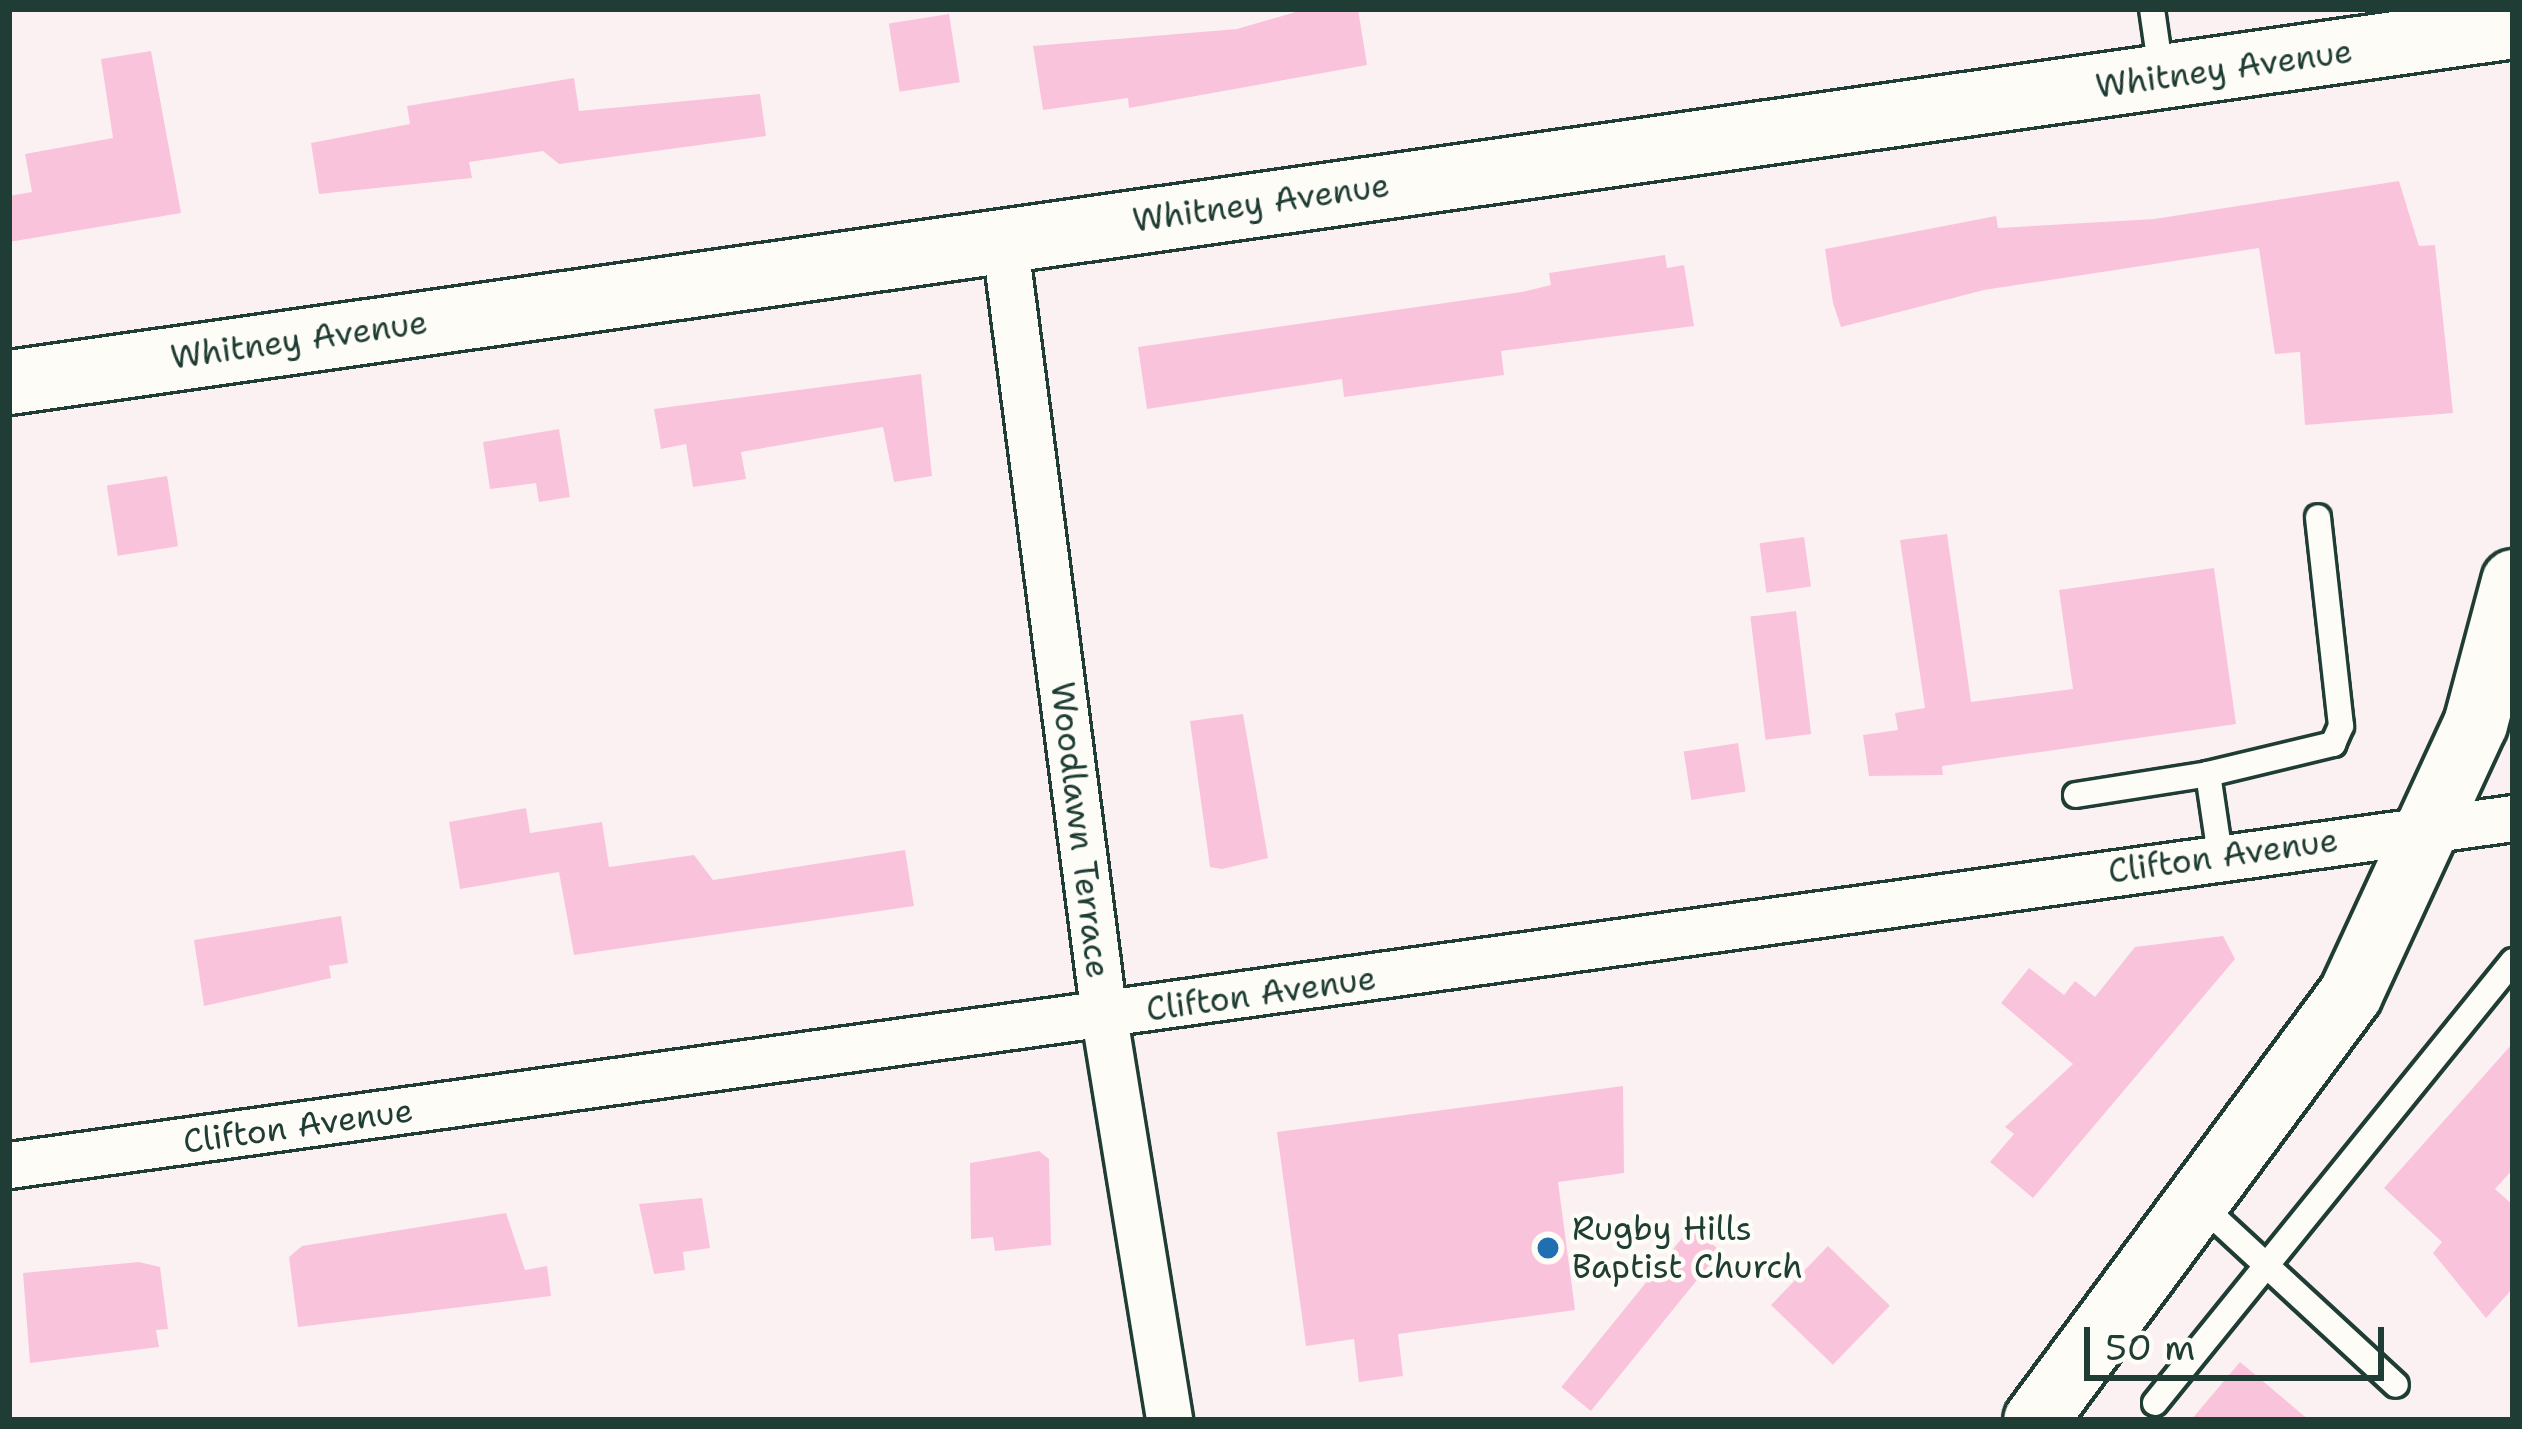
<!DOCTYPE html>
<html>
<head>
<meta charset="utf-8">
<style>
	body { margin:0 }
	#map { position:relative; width:2522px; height:1429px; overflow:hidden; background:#fcf1f2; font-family:"Shantell Sans",sans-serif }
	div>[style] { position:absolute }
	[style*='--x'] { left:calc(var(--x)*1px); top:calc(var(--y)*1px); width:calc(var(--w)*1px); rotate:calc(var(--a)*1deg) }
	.building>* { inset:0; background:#fac3dc; transform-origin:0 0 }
	.roads { filter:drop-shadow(3px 0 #1f3d34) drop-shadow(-3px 0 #1f3d34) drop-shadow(0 3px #1f3d34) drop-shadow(0 -3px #1f3d34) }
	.service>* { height:24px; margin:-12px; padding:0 12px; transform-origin:12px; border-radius:12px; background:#fdfcf7 }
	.minor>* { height:45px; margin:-22.5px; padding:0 22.5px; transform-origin:22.5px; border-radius:22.5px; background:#fdfcf7 }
	.secondary>* { height:63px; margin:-31.5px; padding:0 31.5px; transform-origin:31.5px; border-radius:31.5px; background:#fdfcf7 }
	.dots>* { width:33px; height:33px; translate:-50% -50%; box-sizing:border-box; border:6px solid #fdfcf7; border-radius:50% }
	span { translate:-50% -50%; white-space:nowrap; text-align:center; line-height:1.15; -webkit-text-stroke:9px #fdfcf7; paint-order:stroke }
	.street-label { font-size:33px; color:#1f3d34 }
	.poi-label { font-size:33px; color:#1f3d34 }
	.left { translate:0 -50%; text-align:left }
	.frame { position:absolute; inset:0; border:12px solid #1f3d34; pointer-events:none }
	.scale { position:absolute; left:2084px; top:1327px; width:300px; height:54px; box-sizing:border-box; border:6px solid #1f3d34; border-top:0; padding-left:15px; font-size:36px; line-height:42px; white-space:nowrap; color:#1f3d34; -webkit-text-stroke:9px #fdfcf7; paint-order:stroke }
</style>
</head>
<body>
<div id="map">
	<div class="building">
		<i style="clip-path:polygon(1306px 9px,1358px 9px,1367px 65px,1129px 108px,1128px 98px,1043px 110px,1033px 46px,1237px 29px)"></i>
		<i style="left:949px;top:14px;width:69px;height:61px;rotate:81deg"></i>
		<i style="clip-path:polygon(151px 51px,181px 213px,9px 242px,9px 196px,32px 192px,25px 154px,113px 138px,101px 59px)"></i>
		<i style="clip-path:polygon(574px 78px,579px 111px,760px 94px,766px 136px,559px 164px,543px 151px,469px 162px,472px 178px,319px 194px,311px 143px,410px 124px,407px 106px)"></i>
		<i style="clip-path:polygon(2399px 181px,2419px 246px,2435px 245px,2453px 413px,2305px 425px,2300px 352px,2275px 354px,2259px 248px,1984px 290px,1841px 327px,1833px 303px,1825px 249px,1996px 216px,1998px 228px,2154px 219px)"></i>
		<i style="clip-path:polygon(1665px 255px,1667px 268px,1684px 265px,1694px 326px,1501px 351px,1504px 375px,1344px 397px,1342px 379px,1147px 409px,1138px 347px,1522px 292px,1551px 285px,1549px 273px)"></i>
		<i style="clip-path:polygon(921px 374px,932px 476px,894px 482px,883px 427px,741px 452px,746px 479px,693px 487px,686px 444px,661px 449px,654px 409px)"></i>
		<i style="clip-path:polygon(559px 429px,570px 497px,539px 502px,536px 483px,490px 489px,483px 442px)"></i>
		<i style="left:167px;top:476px;width:71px;height:61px;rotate:81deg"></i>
		<i style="clip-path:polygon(1947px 534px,1971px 702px,2073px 689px,2059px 590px,2214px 568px,2236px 724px,1942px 766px,1943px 775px,1869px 776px,1863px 735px,1898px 730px,1895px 713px,1925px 708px,1900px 540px)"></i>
		<i style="left:1804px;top:537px;width:50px;height:45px;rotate:82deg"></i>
		<i style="left:1796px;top:611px;width:124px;height:46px;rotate:83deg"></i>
		<i style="clip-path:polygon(1243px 714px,1268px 858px,1222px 869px,1210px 867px,1190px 721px)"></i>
		<i style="left:1738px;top:743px;width:49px;height:55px;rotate:81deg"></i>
		<i style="clip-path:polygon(526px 808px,530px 833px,602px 822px,609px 867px,694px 855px,713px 880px,905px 850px,914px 906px,574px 955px,559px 872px,460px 889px,449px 822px)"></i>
		<i style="clip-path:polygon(341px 916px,348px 963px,329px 966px,331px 978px,204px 1006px,194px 940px)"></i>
		<i style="clip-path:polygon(2223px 936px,2235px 959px,2033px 1198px,1990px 1162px,2014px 1134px,2005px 1127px,2073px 1064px,2001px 1003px,2029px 968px,2064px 995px,2075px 981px,2095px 997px,2135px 947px)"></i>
		<i style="clip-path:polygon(2513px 1043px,2513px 1169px,2495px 1189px,2513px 1205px,2513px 1288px,2486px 1318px,2433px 1253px,2442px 1242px,2384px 1188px)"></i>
		<i style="clip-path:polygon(1623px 1086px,1624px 1173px,1558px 1182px,1575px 1310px,1398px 1334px,1403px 1376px,1359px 1382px,1354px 1339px,1306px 1346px,1277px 1132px)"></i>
		<i style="clip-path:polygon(1039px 1151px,1049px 1159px,1051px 1245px,995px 1251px,993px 1237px,971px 1239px,970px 1163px)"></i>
		<i style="clip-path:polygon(702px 1198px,710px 1248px,683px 1252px,685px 1270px,654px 1274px,639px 1204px)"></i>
		<i style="clip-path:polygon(506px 1213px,525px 1270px,547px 1266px,551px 1296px,298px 1327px,289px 1257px,302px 1246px)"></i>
		<i style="left:1691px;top:1227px;width:38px;height:206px;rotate:39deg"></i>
		<i style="left:1828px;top:1246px;width:86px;height:82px;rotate:44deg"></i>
		<i style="clip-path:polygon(139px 1262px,160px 1267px,168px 1329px,156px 1330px,159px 1347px,30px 1363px,23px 1273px)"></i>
		<i style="clip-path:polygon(2240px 1362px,2309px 1420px,2191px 1420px)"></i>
	</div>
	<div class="roads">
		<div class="service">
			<i style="--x:2152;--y:9;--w:70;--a:81.8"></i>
			<i style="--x:2076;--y:795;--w:134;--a:-9"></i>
			<i style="--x:2220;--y:855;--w:82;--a:-98.4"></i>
			<i style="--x:2208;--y:774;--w:129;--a:-13.5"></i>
			<i style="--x:2333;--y:744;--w:20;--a:-66"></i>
			<i style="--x:2341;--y:726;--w:210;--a:-96.3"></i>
			<i style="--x:2201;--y:1205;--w:265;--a:42.7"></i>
			<i style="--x:2155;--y:1403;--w:569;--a:-50.99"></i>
		</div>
		<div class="minor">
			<i style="--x:1004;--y:238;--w:785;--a:82.68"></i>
			<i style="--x:1104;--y:1017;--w:408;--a:80.8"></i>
			<i style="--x:9;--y:1165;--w:2528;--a:-7.89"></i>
		</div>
		<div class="secondary">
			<i style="--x:9;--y:382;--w:2529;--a:-8.09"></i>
			<i style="--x:2035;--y:1420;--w:530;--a:-53.52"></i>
			<i style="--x:2350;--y:994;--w:298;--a:-65.2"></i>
			<i style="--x:2475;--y:724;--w:148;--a:-75.1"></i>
		</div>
	</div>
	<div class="dots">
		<i style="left:1548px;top:1248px;background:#1f6fb2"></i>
	</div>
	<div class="street-label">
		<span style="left:2224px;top:69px;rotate:-8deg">Whitney Avenue</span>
		<span style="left:1261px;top:203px;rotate:-8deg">Whitney Avenue</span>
		<span style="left:299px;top:340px;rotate:-8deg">Whitney Avenue</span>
		<span style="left:1080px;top:830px;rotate:83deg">Woodlawn Terrace</span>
		<span style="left:2223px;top:856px;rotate:-8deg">Clifton Avenue</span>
		<span style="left:1261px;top:994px;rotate:-8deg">Clifton Avenue</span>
		<span style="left:298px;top:1126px;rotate:-8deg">Clifton Avenue</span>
	</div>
	<div class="poi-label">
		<span class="left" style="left:1572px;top:1248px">Rugby Hills<br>Baptist Church</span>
	</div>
	<div class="frame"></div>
	<div class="scale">50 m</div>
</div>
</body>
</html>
